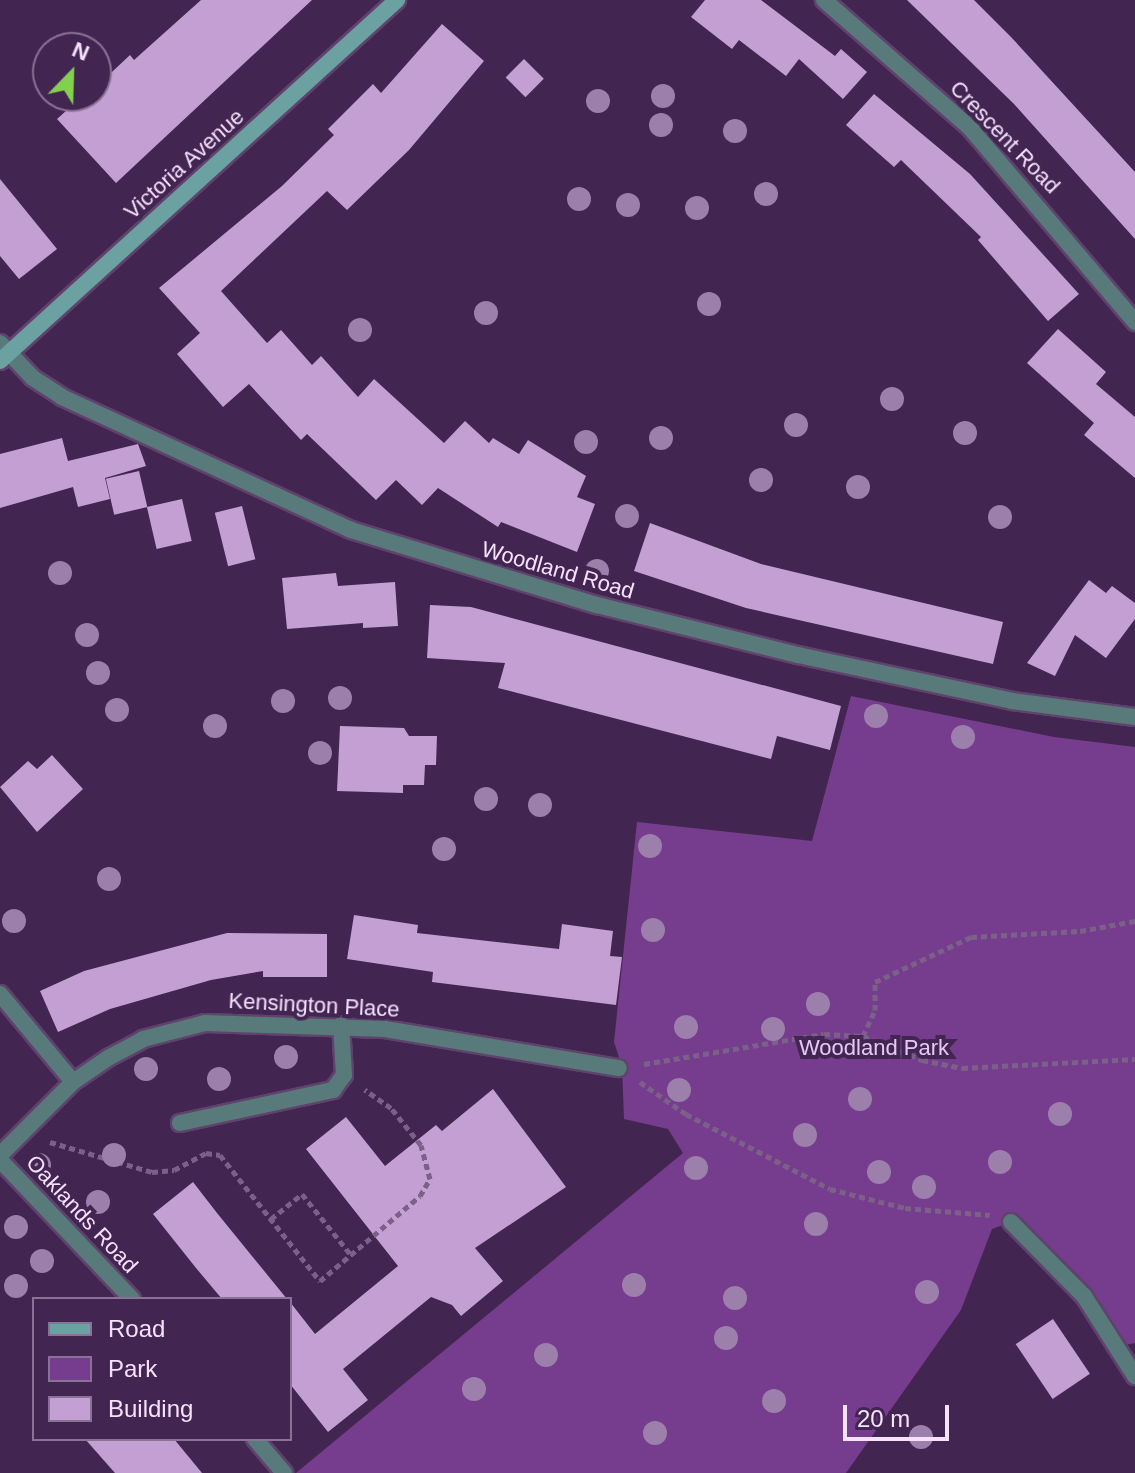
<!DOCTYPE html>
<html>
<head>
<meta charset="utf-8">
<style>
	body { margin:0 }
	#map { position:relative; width:1135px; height:1473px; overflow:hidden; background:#432551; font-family:Helvetica,sans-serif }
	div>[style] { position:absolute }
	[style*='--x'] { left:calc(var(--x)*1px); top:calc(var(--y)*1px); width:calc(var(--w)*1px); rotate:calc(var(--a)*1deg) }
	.green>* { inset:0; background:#763d8e }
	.building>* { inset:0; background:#c39fd4; transform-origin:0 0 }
	.path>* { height:5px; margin-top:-2.5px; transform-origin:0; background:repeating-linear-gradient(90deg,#7b6087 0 6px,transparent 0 10px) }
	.roads { filter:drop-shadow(2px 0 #5f436d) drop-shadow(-2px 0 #5f436d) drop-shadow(0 2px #5f436d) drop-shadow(0 -2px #5f436d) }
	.lane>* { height:16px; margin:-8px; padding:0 8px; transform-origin:8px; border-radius:8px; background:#597a7a }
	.street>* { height:16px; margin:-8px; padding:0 8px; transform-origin:8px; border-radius:8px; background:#597a7a }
	.secondary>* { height:16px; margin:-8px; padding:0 8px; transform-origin:8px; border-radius:8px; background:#6ba1a1 }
	.trees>* { width:24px; height:24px; margin:-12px; border-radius:50%; background:#9d7fab }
	span { translate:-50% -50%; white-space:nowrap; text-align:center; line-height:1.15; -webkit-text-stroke:8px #432551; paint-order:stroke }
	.street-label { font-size:22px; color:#f5e2fe }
	.park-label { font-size:22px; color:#e6c8f4 }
	.legend { position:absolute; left:32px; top:1297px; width:260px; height:144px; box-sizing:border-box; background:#432551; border:2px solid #8a7196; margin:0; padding:10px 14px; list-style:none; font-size:24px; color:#f5e2fe }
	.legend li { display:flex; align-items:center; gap:16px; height:40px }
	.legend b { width:40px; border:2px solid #8a7196 }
	.north { position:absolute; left:32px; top:32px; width:80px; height:80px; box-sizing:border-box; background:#432551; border:2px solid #8a7196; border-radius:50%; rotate:23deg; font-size:22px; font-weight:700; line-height:32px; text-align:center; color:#f5e2fe }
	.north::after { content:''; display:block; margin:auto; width:28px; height:36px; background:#83d04e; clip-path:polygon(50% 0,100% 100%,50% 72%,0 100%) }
	.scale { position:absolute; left:843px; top:1405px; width:106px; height:36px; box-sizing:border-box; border:4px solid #f5e2fe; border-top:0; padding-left:10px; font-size:24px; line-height:28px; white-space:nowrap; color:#f5e2fe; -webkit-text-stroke:6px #432551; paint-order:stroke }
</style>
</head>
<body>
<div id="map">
	<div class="green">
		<i style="clip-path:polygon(851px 696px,1054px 737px,1135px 747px,1135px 1343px,1120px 1346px,1011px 1222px,992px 1229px,961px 1310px,846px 1473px,296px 1473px,683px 1153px,668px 1129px,624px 1119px,622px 1066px,614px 1042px,637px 822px,812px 841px)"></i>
	</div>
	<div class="building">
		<i style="clip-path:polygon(201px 0,312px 0,116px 183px,57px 119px,77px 101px,96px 96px,96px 87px,130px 55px,134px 60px)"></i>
		<i style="clip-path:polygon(705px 0,761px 0,835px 56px,841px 49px,867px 72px,843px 99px,799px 59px,786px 76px,739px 40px,732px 49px,691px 17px)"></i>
		<i style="clip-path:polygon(907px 0,974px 0,1011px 37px,1135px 172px,1135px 239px,1014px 104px)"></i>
		<i style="clip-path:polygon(442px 24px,484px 61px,409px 150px,347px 210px,327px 191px,221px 291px,267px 343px,281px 330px,312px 365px,321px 356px,358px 397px,374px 379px,444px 443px,465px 421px,489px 443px,493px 438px,519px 454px,528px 440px,586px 476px,577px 497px,595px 504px,577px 552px,501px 522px,498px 527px,438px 488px,422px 505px,396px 480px,376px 500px,307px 434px,301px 440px,249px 384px,223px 407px,177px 354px,200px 333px,159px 288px,282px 186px,334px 135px,328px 129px,373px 84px,381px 93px)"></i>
		<i style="left:524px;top:59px;width:28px;height:26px;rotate:45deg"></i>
		<i style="clip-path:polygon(874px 94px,970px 174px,1079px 294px,1048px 321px,978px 240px,981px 237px,901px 160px,894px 167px,846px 125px)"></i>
		<i style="clip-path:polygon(0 179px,57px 249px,19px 279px,0 256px)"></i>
		<i style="clip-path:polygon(1058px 329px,1106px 372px,1096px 384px,1135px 417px,1135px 478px,1084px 435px,1094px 423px,1027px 363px)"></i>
		<i style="clip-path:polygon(62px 438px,68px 461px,138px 444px,146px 466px,105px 478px,110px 499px,78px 507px,73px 487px,0 508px,0 454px)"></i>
		<i style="left:139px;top:471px;width:37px;height:34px;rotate:77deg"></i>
		<i style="left:182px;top:499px;width:43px;height:36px;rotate:77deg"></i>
		<i style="left:242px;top:506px;width:55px;height:28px;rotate:76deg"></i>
		<i style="clip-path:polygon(650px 523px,761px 564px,1003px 622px,993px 664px,746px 608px,634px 571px)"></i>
		<i style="clip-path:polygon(336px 573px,338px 586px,395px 582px,398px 626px,363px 628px,363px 623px,287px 629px,282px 578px)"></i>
		<i style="clip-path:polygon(1089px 580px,1106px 593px,1112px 586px,1135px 603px,1135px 619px,1106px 658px,1075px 635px,1055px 676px,1027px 663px)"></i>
		<i style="clip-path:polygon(430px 605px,471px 607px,841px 706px,830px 750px,777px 736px,771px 759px,498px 688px,505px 663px,427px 658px)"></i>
		<i style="clip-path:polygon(340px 726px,404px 728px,409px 736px,437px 736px,436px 765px,425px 765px,424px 785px,403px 785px,403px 793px,337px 791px)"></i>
		<i style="clip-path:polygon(52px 755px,83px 789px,37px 832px,0 787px,28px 761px,37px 769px)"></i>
		<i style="clip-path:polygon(354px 915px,418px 925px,417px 933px,559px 949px,562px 924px,613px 931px,610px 956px,622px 957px,616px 1005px,432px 982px,433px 972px,347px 959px)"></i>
		<i style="clip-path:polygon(227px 933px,327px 934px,327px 977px,263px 977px,263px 971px,211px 980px,110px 1009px,58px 1032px,40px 991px,84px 971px)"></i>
		<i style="clip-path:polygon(493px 1089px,566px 1187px,475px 1248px,503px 1281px,461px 1316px,452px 1305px,431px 1297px,343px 1369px,368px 1400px,328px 1432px,290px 1384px,290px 1302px,315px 1334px,398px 1266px,306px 1149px,346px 1117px,385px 1166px,436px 1125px,442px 1131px)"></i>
		<i style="clip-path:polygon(193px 1182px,217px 1213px,287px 1299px,222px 1299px,196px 1268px,153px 1214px)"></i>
		<i style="left:1053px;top:1319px;width:66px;height:45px;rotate:56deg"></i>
		<i style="clip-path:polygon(85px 1439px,174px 1439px,202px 1473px,115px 1473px)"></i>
	</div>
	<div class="path">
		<i style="--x:863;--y:1036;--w:29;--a:-65"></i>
		<i style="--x:875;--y:1010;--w:28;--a:-90"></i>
		<i style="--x:875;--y:982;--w:106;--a:-25.1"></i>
		<i style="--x:971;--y:937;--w:109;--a:-3.2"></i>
		<i style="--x:1080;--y:931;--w:56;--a:-10.3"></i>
		<i style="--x:644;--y:1064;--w:182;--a:-9.5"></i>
		<i style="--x:824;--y:1034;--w:39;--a:3"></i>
		<i style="--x:863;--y:1036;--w:64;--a:22.1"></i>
		<i style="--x:922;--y:1060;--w:41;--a:11.3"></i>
		<i style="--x:962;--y:1068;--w:173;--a:-3"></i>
		<i style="--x:640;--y:1082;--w:56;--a:34.8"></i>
		<i style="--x:686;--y:1114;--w:162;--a:27.5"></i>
		<i style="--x:830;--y:1189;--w:77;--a:14.2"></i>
		<i style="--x:905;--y:1208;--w:85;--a:4.7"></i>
		<i style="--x:50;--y:1142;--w:106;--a:16.4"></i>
		<i style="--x:152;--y:1172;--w:22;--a:-5"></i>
		<i style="--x:174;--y:1170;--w:36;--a:-28"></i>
		<i style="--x:206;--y:1153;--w:14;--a:8"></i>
		<i style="--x:220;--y:1155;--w:161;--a:51.6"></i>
		<i style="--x:320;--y:1281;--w:131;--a:-40.4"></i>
		<i style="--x:420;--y:1196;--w:20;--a:-60"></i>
		<i style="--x:430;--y:1179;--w:35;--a:-105"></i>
		<i style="--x:421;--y:1145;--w:48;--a:-129"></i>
		<i style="--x:391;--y:1108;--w:32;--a:-145"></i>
		<i style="--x:271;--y:1219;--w:40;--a:-39"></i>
		<i style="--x:302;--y:1194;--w:78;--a:51.2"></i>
	</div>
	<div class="roads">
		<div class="lane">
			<i style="--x:180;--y:1123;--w:157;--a:-12.2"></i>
			<i style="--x:333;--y:1090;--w:19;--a:-54"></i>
			<i style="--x:344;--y:1075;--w:50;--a:-93.4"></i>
		</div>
		<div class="street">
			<i style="--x:824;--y:0;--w:194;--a:41.2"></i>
			<i style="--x:970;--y:128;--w:255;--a:49.6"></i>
			<i style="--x:0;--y:343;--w:48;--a:46.7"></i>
			<i style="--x:33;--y:378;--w:35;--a:33"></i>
			<i style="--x:62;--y:397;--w:318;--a:24.7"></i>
			<i style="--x:351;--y:530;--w:257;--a:17"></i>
			<i style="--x:597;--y:605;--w:207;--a:14"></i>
			<i style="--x:798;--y:655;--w:219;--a:12.1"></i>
			<i style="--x:1012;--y:701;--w:124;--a:7.4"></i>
			<i style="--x:0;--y:994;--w:114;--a:50.3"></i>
			<i style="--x:0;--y:1155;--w:103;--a:-45"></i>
			<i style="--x:73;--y:1082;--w:42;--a:-34.4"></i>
			<i style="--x:108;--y:1058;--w:40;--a:-28"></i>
			<i style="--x:143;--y:1039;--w:64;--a:-14.5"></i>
			<i style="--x:205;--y:1023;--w:180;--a:1.9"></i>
			<i style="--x:385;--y:1029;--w:237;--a:9.5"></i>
			<i style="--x:0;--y:1160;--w:192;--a:46.5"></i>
			<i style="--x:1011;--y:1222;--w:104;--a:45.4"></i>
			<i style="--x:1084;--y:1296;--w:95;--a:57.5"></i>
			<i style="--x:255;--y:1439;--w:45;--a:49.5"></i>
		</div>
		<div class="secondary">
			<i style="--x:0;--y:361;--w:537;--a:-42.28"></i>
		</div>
	</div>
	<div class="trees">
		<i style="left:663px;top:96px"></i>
		<i style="left:598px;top:101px"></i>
		<i style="left:661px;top:125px"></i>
		<i style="left:735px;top:131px"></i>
		<i style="left:766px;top:194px"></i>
		<i style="left:579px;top:199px"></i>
		<i style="left:628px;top:205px"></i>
		<i style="left:697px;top:208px"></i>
		<i style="left:709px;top:304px"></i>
		<i style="left:486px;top:313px"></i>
		<i style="left:360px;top:330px"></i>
		<i style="left:892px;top:399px"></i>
		<i style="left:796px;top:425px"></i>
		<i style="left:965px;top:433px"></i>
		<i style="left:661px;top:438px"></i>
		<i style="left:586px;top:442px"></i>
		<i style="left:761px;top:480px"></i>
		<i style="left:858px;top:487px"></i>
		<i style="left:627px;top:516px"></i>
		<i style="left:1000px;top:517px"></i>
		<i style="left:597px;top:571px"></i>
		<i style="left:60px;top:573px"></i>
		<i style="left:87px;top:635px"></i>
		<i style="left:98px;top:673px"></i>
		<i style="left:340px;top:698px"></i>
		<i style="left:283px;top:701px"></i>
		<i style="left:117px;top:710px"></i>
		<i style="left:876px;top:716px"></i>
		<i style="left:215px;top:726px"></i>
		<i style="left:963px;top:737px"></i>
		<i style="left:320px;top:753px"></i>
		<i style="left:486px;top:799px"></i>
		<i style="left:540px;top:805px"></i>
		<i style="left:650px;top:846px"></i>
		<i style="left:444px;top:849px"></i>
		<i style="left:109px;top:879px"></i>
		<i style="left:14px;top:921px"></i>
		<i style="left:653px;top:930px"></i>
		<i style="left:818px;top:1004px"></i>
		<i style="left:686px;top:1027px"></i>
		<i style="left:773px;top:1029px"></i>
		<i style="left:286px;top:1057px"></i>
		<i style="left:146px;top:1069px"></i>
		<i style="left:219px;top:1079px"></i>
		<i style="left:679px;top:1090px"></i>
		<i style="left:860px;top:1099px"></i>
		<i style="left:1060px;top:1114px"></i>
		<i style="left:805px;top:1135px"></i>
		<i style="left:114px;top:1155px"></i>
		<i style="left:1000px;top:1162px"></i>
		<i style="left:39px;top:1165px"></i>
		<i style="left:696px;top:1168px"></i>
		<i style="left:879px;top:1172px"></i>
		<i style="left:924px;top:1187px"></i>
		<i style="left:98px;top:1202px"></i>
		<i style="left:816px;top:1224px"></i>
		<i style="left:16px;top:1227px"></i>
		<i style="left:42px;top:1261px"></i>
		<i style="left:634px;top:1285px"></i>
		<i style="left:16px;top:1286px"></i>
		<i style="left:927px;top:1292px"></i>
		<i style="left:735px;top:1298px"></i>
		<i style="left:726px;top:1338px"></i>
		<i style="left:546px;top:1355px"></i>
		<i style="left:474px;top:1389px"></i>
		<i style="left:774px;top:1401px"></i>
		<i style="left:655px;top:1433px"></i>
		<i style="left:921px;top:1437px"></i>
	</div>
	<div class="street-label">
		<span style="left:1005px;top:137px;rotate:46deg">Crescent Road</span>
		<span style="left:184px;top:164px;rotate:-42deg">Victoria Avenue</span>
		<span style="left:558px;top:570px;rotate:16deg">Woodland Road</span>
		<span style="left:314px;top:1005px;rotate:3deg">Kensington Place</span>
		<span style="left:82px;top:1214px;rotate:47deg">Oaklands Road</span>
	</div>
	<div class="park-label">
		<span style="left:874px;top:1048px">Woodland Park</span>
	</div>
	<ul class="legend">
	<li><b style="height:10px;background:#6ba1a1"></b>Road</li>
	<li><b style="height:22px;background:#763d8e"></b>Park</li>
	<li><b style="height:22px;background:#c39fd4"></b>Building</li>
	</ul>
	<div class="north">N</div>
	<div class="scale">20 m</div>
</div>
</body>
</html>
